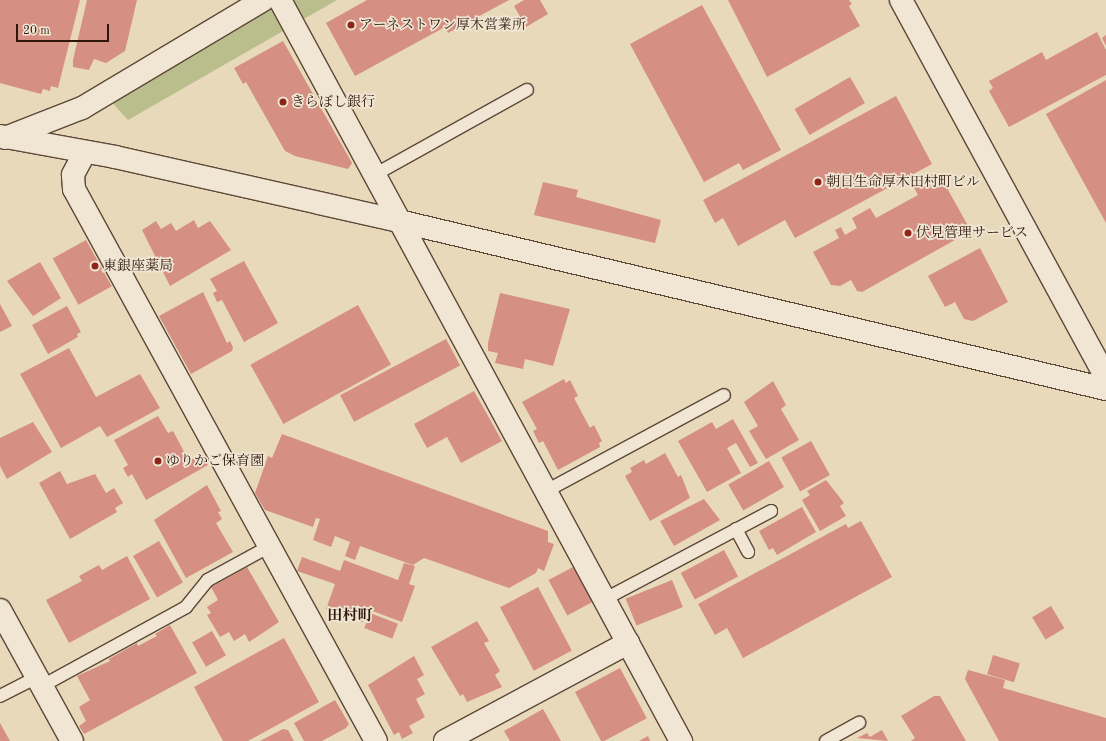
<!DOCTYPE html>
<html>
<head>
<meta charset="utf-8">
<style>
	body { margin:0 }
	#map { position:relative; width:1106px; height:741px; overflow:hidden; background:#e8d9bb; font-family:"Old Standard TT","Noto Serif JP",serif }
	div>[style] { position:absolute }
	[style*='--x'] { left:calc(var(--x)*1px); top:calc(var(--y)*1px); width:calc(var(--w)*1px); rotate:calc(var(--a)*1deg) }
	.green>* { inset:0; background:#babe8d }
	.building>* { inset:0; background:#d58f83; transform-origin:0 0 }
	.roads { filter:drop-shadow(1px 0 #5d4838) drop-shadow(-1px 0 #5d4838) drop-shadow(0 1px #5d4838) drop-shadow(0 -1px #5d4838) }
	.service>* { height:12px; margin:-6px; padding:0 6px; transform-origin:6px; border-radius:6px; background:#f0e6d3 }
	.minor>* { height:22px; margin:-11px; padding:0 11px; transform-origin:11px; border-radius:11px; background:#f0e6d3 }
	.tertiary>* { height:22px; margin:-11px; padding:0 11px; transform-origin:11px; border-radius:11px; background:#f0e6d3 }
	.dots>* { width:11px; height:11px; translate:-50% -50%; box-sizing:border-box; border:2px solid #f0e6d3; border-radius:50% }
	span { translate:-50% -50%; white-space:nowrap; text-align:center; line-height:1.15; -webkit-text-stroke:3.5px #f0e6d3; paint-order:stroke }
	.poi-label { font-size:14px; color:#2f170c }
	.left { translate:0 -50%; text-align:left }
	.neighbourhood-label { font-size:15px; color:#2f170c; font-weight:700 }
	.scale { position:absolute; left:16px; top:24px; width:93px; height:18px; box-sizing:border-box; border:2px solid #2f170c; border-top:0; padding-left:5px; font-size:12px; line-height:14px; white-space:nowrap; color:#2f170c; -webkit-text-stroke:3px #f0e6d3; paint-order:stroke }
</style>
</head>
<body>
<div id="map">
	<div class="green">
		<i style="clip-path:polygon(279px 0,337px 0,128px 120px,106px 96px)"></i>
	</div>
	<div class="building">
		<i style="clip-path:polygon(0 0,80px 0,58px 88px,51px 86px,50px 91px,43px 89px,41px 94px,0 83px)"></i>
		<i style="clip-path:polygon(87px 0,137px 0,125px 51px,106px 63px,94px 59px,89px 70px,73px 67px,73px 60px)"></i>
		<i style="clip-path:polygon(367px 0,509px 0,448px 33px,445px 27px,355px 76px,326px 23px)"></i>
		<i style="clip-path:polygon(524px 0,540px 0,548px 14px,526px 27px,514px 6px)"></i>
		<i style="clip-path:polygon(728px 0,849px 0,852px 4px,849px 6px,860px 26px,767px 77px)"></i>
		<i style="clip-path:polygon(702px 5px,781px 150px,743px 170px,739px 163px,704px 182px,630px 44px)"></i>
		<i style="clip-path:polygon(1097px 32px,1106px 50px,1106px 75px,1009px 127px,989px 91px,993px 88px,989px 81px,1042px 52px,1046px 60px)"></i>
		<i style="clip-path:polygon(1106px 35px,1106px 46px,1102px 38px)"></i>
		<i style="clip-path:polygon(283px 41px,352px 163px,348px 169px,295px 156px,285px 151px,246px 82px,243px 84px,234px 68px)"></i>
		<i style="left:850px;top:77px;width:30px;height:64px;rotate:60deg"></i>
		<i style="clip-path:polygon(1106px 80px,1106px 223px,1046px 114px)"></i>
		<i style="clip-path:polygon(896px 96px,932px 164px,795px 238px,785px 220px,738px 246px,723px 218px,715px 223px,703px 200px)"></i>
		<i style="clip-path:polygon(938px 172px,971px 231px,862px 292px,857px 291px,851px 280px,840px 286px,831px 285px,813px 252px,839px 238px,835px 230px,841px 227px,845px 235px,857px 228px,852px 218px,870px 208px,876px 218px,918px 195px,913px 186px)"></i>
		<i style="clip-path:polygon(543px 182px,578px 190px,576px 197px,661px 220px,655px 243px,534px 215px)"></i>
		<i style="clip-path:polygon(194px 220px,198px 228px,210px 221px,231px 250px,170px 286px,142px 230px,156px 221px,161px 229px,171px 223px,176px 231px)"></i>
		<i style="left:86px;top:240px;width:53px;height:38px;rotate:61deg"></i>
		<i style="clip-path:polygon(980px 248px,1008px 302px,973px 321px,964px 319px,955px 302px,945px 307px,928px 276px)"></i>
		<i style="clip-path:polygon(244px 261px,278px 323px,244px 342px,222px 300px,217px 302px,213px 293px,217px 291px,210px 279px)"></i>
		<i style="clip-path:polygon(40px 262px,61px 298px,33px 316px,7px 281px)"></i>
		<i style="clip-path:polygon(203px 292px,227px 343px,230px 341px,233px 347px,232px 351px,191px 374px,159px 316px)"></i>
		<i style="clip-path:polygon(500px 293px,570px 309px,553px 366px,525px 359px,523px 369px,495px 363px,498px 353px,488px 351px,488px 343px)"></i>
		<i style="clip-path:polygon(0 304px,12px 326px,0 332px)"></i>
		<i style="left:358px;top:305px;width:68px;height:123px;rotate:61deg"></i>
		<i style="clip-path:polygon(67px 306px,81px 332px,77px 334px,78px 337px,48px 354px,32px 325px)"></i>
		<i style="left:446px;top:339px;width:30px;height:120px;rotate:62deg"></i>
		<i style="clip-path:polygon(69px 348px,96px 397px,140px 374px,160px 408px,107px 437px,100px 426px,61px 448px,20px 374px)"></i>
		<i style="clip-path:polygon(564px 379px,566px 383px,570px 380px,578px 396px,574px 398px,590px 428px,594px 425px,602px 441px,599px 443px,600px 447px,558px 470px,543px 441px,539px 443px,533px 431px,537px 429px,522px 402px)"></i>
		<i style="clip-path:polygon(773px 381px,786px 405px,781px 409px,799px 440px,766px 459px,749px 431px,758px 426px,744px 402px)"></i>
		<i style="clip-path:polygon(474px 391px,502px 441px,461px 463px,447px 437px,427px 448px,414px 424px)"></i>
		<i style="clip-path:polygon(158px 416px,168px 433px,173px 431px,189px 461px,202px 454px,208px 465px,146px 500px,132px 474px,128px 477px,123px 468px,128px 465px,114px 440px)"></i>
		<i style="clip-path:polygon(733px 419px,758px 463px,750px 467px,736px 443px,727px 448px,741px 473px,707px 492px,678px 441px,712px 422px,716px 429px)"></i>
		<i style="clip-path:polygon(33px 422px,52px 452px,7px 479px,0 466px,0 438px)"></i>
		<i style="clip-path:polygon(282px 434px,548px 531px,548px 542px,554px 544px,544px 571px,538px 568px,536px 573px,509px 588px,424px 558px,413px 565px,360px 546px,355px 560px,345px 556px,350px 542px,335px 536px,331px 547px,313px 540px,320px 519px,316px 518px,313px 527px,265px 510px,255px 493px,268px 456px,272px 458px)"></i>
		<i style="left:811px;top:441px;width:39px;height:34px;rotate:61deg"></i>
		<i style="clip-path:polygon(665px 453px,678px 477px,681px 475px,690px 498px,650px 521px,625px 476px,632px 472px,630px 468px,644px 460px,646px 464px)"></i>
		<i style="left:769px;top:461px;width:30px;height:47px;rotate:60deg"></i>
		<i style="clip-path:polygon(60px 471px,67px 484px,95px 474px,106px 493px,114px 488px,123px 503px,115px 508px,117px 512px,70px 539px,39px 483px)"></i>
		<i style="clip-path:polygon(826px 480px,844px 503px,840px 506px,846px 516px,820px 531px,802px 500px,810px 495px,807px 491px)"></i>
		<i style="clip-path:polygon(207px 485px,221px 511px,218px 512px,222px 519px,216px 523px,233px 552px,186px 578px,154px 520px)"></i>
		<i style="clip-path:polygon(704px 499px,720px 520px,674px 546px,660px 521px)"></i>
		<i style="clip-path:polygon(802px 507px,816px 532px,777px 555px,773px 548px,769px 550px,759px 531px)"></i>
		<i style="clip-path:polygon(861px 521px,892px 577px,743px 658px,727px 628px,715px 635px,698px 604px,846px 524px,848px 528px)"></i>
		<i style="left:159px;top:541px;width:48px;height:30px;rotate:60deg"></i>
		<i style="left:724px;top:550px;width:30px;height:49px;rotate:62deg"></i>
		<i style="clip-path:polygon(127px 556px,150px 599px,69px 643px,46px 600px,82px 581px,79px 576px,99px 565px,102px 570px)"></i>
		<i style="clip-path:polygon(302px 557px,340px 571px,344px 560px,398px 580px,404px 563px,415px 566px,409px 584px,415px 586px,402px 622px,367px 609px,363px 622px,326px 609px,335px 584px,297px 571px)"></i>
		<i style="left:575px;top:566px;width:40px;height:30px;rotate:62deg"></i>
		<i style="clip-path:polygon(247px 567px,279px 622px,249px 642px,245px 634px,234px 641px,229px 632px,220px 637px,207px 615px,211px 613px,207px 607px,218px 600px,211px 587px)"></i>
		<i style="left:672px;top:580px;width:29px;height:50px;rotate:68deg"></i>
		<i style="left:538px;top:587px;width:72px;height:43px;rotate:62deg"></i>
		<i style="left:1051px;top:606px;width:26px;height:22px;rotate:59deg"></i>
		<i style="left:370px;top:613px;width:30px;height:16px;rotate:21deg"></i>
		<i style="clip-path:polygon(477px 621px,489px 641px,484px 643px,500px 671px,495px 675px,502px 687px,467px 702px,463px 694px,460px 696px,431px 647px)"></i>
		<i style="clip-path:polygon(170px 625px,197px 673px,84px 734px,79px 726px,86px 721px,79px 707px,90px 700px,77px 676px,110px 661px,109px 659px,137px 643px,138px 646px,157px 636px,155px 634px)"></i>
		<i style="left:212px;top:631px;width:28px;height:23px;rotate:60deg"></i>
		<i style="clip-path:polygon(284px 638px,319px 702px,248px 741px,223px 741px,194px 687px)"></i>
		<i style="left:993px;top:655px;width:28px;height:20px;rotate:17deg"></i>
		<i style="clip-path:polygon(414px 656px,424px 675px,417px 679px,425px 694px,416px 699px,425px 717px,409px 726px,413px 733px,402px 739px,399px 732px,394px 735px,368px 685px)"></i>
		<i style="left:620px;top:668px;width:57px;height:51px;rotate:62deg"></i>
		<i style="clip-path:polygon(968px 670px,1005px 680px,1003px 688px,1106px 718px,1106px 741px,999px 741px,965px 679px)"></i>
		<i style="clip-path:polygon(934px 696px,940px 696px,966px 741px,911px 741px,915px 738px,901px 716px)"></i>
		<i style="clip-path:polygon(335px 700px,349px 724px,346px 728px,322px 741px,304px 741px,294px 723px)"></i>
		<i style="clip-path:polygon(543px 709px,561px 741px,510px 741px,504px 731px)"></i>
		<i style="clip-path:polygon(0 723px,10px 741px,0 741px)"></i>
		<i style="clip-path:polygon(283px 729px,288px 730px,294px 741px,260px 741px)"></i>
		<i style="clip-path:polygon(882px 730px,888px 741px,857px 738px,867px 733px,870px 737px)"></i>
		<i style="clip-path:polygon(648px 736px,650px 741px,639px 741px)"></i>
	</div>
	<div class="roads">
		<div class="service">
			<i style="--x:374;--y:175;--w:175;--a:-29.1"></i>
			<i style="--x:546;--y:491;--w:202;--a:-28.3"></i>
			<i style="--x:736;--y:529;--w:26;--a:62"></i>
			<i style="--x:605;--y:599;--w:188;--a:-27.9"></i>
			<i style="--x:42;--y:686;--w:164;--a:-28.7"></i>
			<i style="--x:186;--y:607;--w:35;--a:-51"></i>
			<i style="--x:208;--y:580;--w:71;--a:-28.7"></i>
			<i style="--x:0;--y:696;--w:42;--a:-27.2"></i>
			<i style="--x:826;--y:741;--w:38;--a:-29"></i>
		</div>
		<div class="minor">
			<i style="--x:280;--y:0;--w:843;--a:61.58"></i>
			<i style="--x:5;--y:138;--w:83;--a:-21.3"></i>
			<i style="--x:82;--y:108;--w:211;--a:-30.8"></i>
			<i style="--x:85;--y:152;--w:26;--a:118"></i>
			<i style="--x:73;--y:175;--w:14;--a:86"></i>
			<i style="--x:74;--y:189;--w:629;--a:61.32"></i>
			<i style="--x:0;--y:610;--w:149;--a:61.2"></i>
			<i style="--x:445;--y:741;--w:208;--a:-28.2"></i>
		</div>
		<div class="tertiary">
			<i style="--x:901;--y:0;--w:430;--a:61.5"></i>
			<i style="--x:0;--y:136;--w:117;--a:10.3"></i>
			<i style="--x:115;--y:157;--w:291;--a:12.7"></i>
			<i style="--x:399;--y:221;--w:727;--a:13.37"></i>
		</div>
	</div>
	<div class="dots">
		<i style="left:351px;top:25px;background:#8f2418"></i>
		<i style="left:283px;top:102px;background:#8f2418"></i>
		<i style="left:818px;top:182px;background:#8f2418"></i>
		<i style="left:908px;top:233px;background:#8f2418"></i>
		<i style="left:95px;top:266px;background:#8f2418"></i>
		<i style="left:158px;top:461px;background:#8f2418"></i>
	</div>
	<div class="poi-label">
		<span class="left" style="left:359px;top:25px">アーネストワン厚木営業所</span>
		<span class="left" style="left:291px;top:102px">きらぼし銀行</span>
		<span class="left" style="left:826px;top:182px">朝日生命厚木田村町ビル</span>
		<span class="left" style="left:916px;top:233px">伏見管理サービス</span>
		<span class="left" style="left:103px;top:266px">東銀座薬局</span>
		<span class="left" style="left:166px;top:461px">ゆりかご保育園</span>
	</div>
	<div class="neighbourhood-label">
		<span style="left:350px;top:617px">田村町</span>
	</div>
	<div class="scale">20 m</div>
</div>
</body>
</html>
